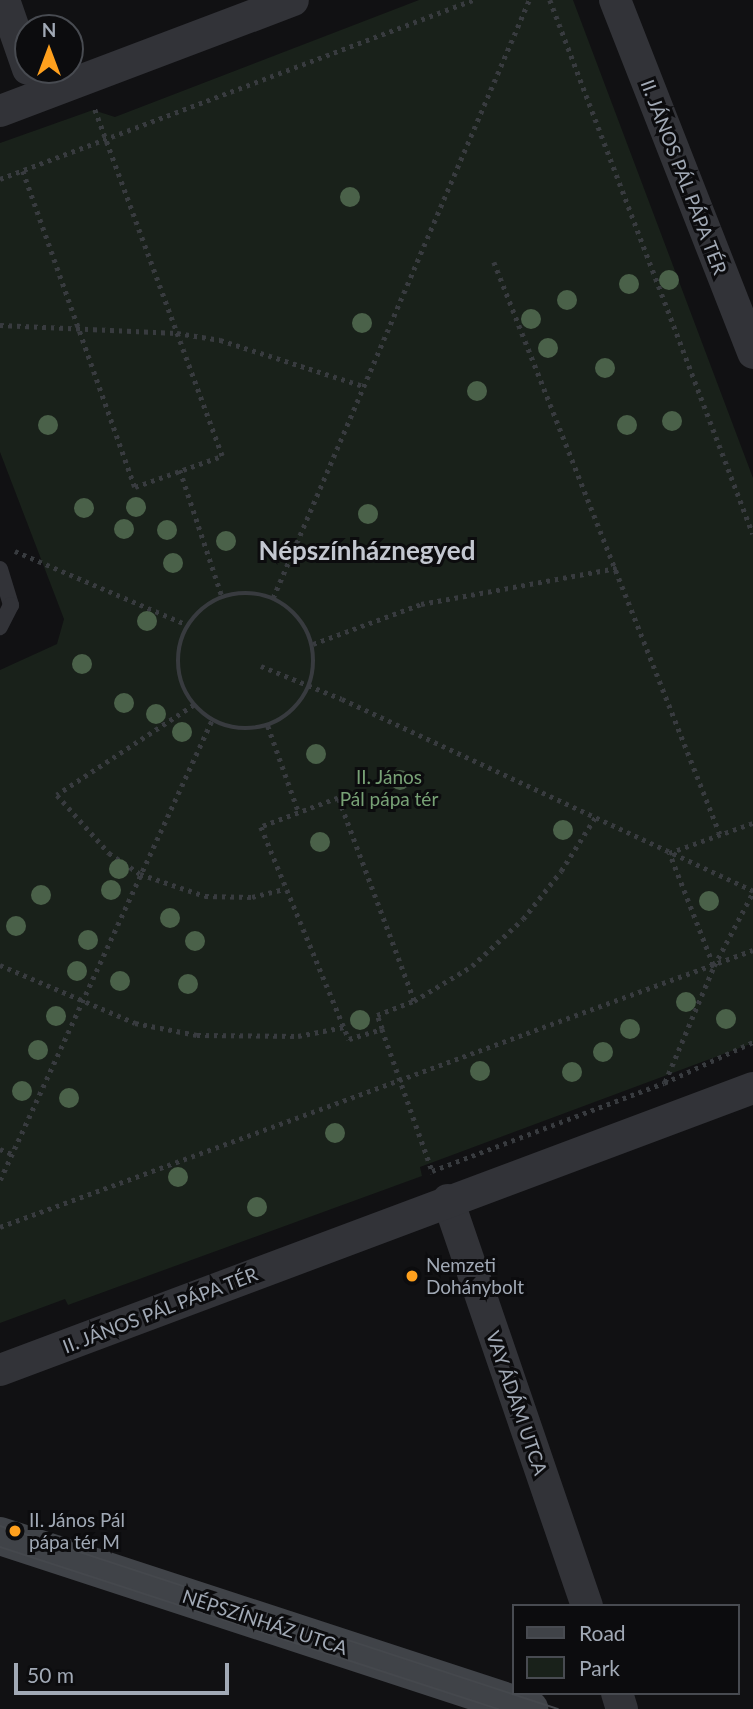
<!DOCTYPE html>
<html>
<head>
<meta charset="utf-8">
<style>
	body { margin:0 }
	#map { position:relative; width:753px; height:1709px; overflow:hidden; background:#111113; font-family:Lato,sans-serif }
	div>[style] { position:absolute }
	[style*='--x'] { left:calc(var(--x)*1px); top:calc(var(--y)*1px); width:calc(var(--w)*1px); rotate:calc(var(--a)*1deg) }
	.green>* { inset:0; background:#19211a }
	.path>* { height:4.5px; margin-top:-2.25px; transform-origin:0; background:repeating-linear-gradient(90deg,#383b3f 0 3.5px,transparent 0 8.5px) }
	.path>.ring { margin:-2.25px; padding:0; box-sizing:content-box; background:none; border:4.5px solid #383b3f; border-radius:50% }
	.lane>* { height:16px; margin:-8px; padding:0 8px; transform-origin:8px; border-radius:8px; background:#323338 }
	.street>* { height:32px; margin:-16px; padding:0 16px; transform-origin:16px; border-radius:16px; background:#323338 }
	.secondary>* { height:38px; margin:-19px; padding:0 19px; transform-origin:19px; border-radius:19px; background:#404348 }
	.tram>* { height:2px; margin:-1px; padding:0 1px; transform-origin:1px; border-radius:1px; background:#45484d }
	.trees>* { width:20px; height:20px; margin:-10px; border-radius:50%; background:#4a6149 }
	.dots>* { width:19px; height:19px; translate:-50% -50%; box-sizing:border-box; border:4px solid #0c0c0e; border-radius:50% }
	span { translate:-50% -50%; white-space:nowrap; text-align:center; line-height:1.15; -webkit-text-stroke:6px #0c0c0e; paint-order:stroke }
	.street-label { font-size:19px; color:#a1a9b5 }
	.park-label { font-size:19px; color:#78a276 }
	.poi-label { font-size:19px; color:#a1a9b5 }
	.left { translate:0 -50%; text-align:left }
	.district-label { font-size:26px; color:#c3c7d0; font-weight:700 }
	.legend { position:absolute; left:512px; top:1604px; width:228px; height:91px; box-sizing:border-box; background:#0c0c0e; border:2px solid #484b51; margin:0; padding:9px 12px; list-style:none; font-size:21px; color:#a1a9b5 }
	.legend li { display:flex; align-items:center; gap:14px; height:35px }
	.legend b { width:35px; border:2px solid #484b51 }
	.north { position:absolute; left:14px; top:14px; width:70px; height:70px; box-sizing:border-box; background:#0c0c0e; border:2px solid #484b51; border-radius:50%; rotate:0deg; font-size:19px; font-weight:700; line-height:28px; text-align:center; color:#a1a9b5 }
	.north::after { content:''; display:block; margin:auto; width:24px; height:32px; background:#ffa01d; clip-path:polygon(50% 0,100% 100%,50% 72%,0 100%) }
	.scale { position:absolute; left:14px; top:1663px; width:215px; height:32px; box-sizing:border-box; border:4px solid #a1a9b5; border-top:0; padding-left:9px; font-size:21px; line-height:24px; white-space:nowrap; color:#a1a9b5; -webkit-text-stroke:5px #0c0c0e; paint-order:stroke }
</style>
</head>
<body>
<div id="map">
	<div class="green">
		<i style="clip-path:polygon(419px 0,573px 0,753px 478px,753px 1043px,420px 1167px,422px 1176px,68px 1305px,65px 1299px,0 1323px,0 670px,57px 644px,64px 619px,0 452px,0 143px,93px 110px,115px 117px)"></i>
	</div>
	<div class="path">
		<i style="--x:550;--y:0;--w:571;--a:69.19"></i>
		<i style="--x:23;--y:171;--w:335;--a:70.5"></i>
		<i style="--x:135;--y:487;--w:92;--a:-19.6"></i>
		<i style="--x:222;--y:456;--w:373;--a:-110.2"></i>
		<i style="--x:0;--y:179;--w:506;--a:-20.73"></i>
		<i style="--x:494;--y:262;--w:615;--a:68.44"></i>
		<i style="--x:0;--y:325;--w:177;--a:2.6"></i>
		<i style="--x:177;--y:333;--w:44;--a:9.2"></i>
		<i style="--x:220;--y:340;--w:150;--a:17.8"></i>
		<i style="--x:180;--y:470;--w:133;--a:71.6"></i>
		<i style="--x:15;--y:551;--w:188;--a:23.2"></i>
		<i class="ring" style="left:178px;top:593px;width:131.5px;height:131.5px"></i>
		<i style="--x:273;--y:598;--w:650;--a:-66.82"></i>
		<i style="--x:313;--y:644;--w:115;--a:-20.3"></i>
		<i style="--x:421;--y:604;--w:199;--a:-10.4"></i>
		<i style="--x:261;--y:666;--w:87;--a:22.2"></i>
		<i style="--x:342;--y:699;--w:454;--a:25"></i>
		<i style="--x:194;--y:705;--w:164;--a:146.7"></i>
		<i style="--x:57;--y:795;--w:78;--a:48.1"></i>
		<i style="--x:109;--y:853;--w:37;--a:34"></i>
		<i style="--x:140;--y:874;--w:69;--a:18.7"></i>
		<i style="--x:205;--y:896;--w:47;--a:1.2"></i>
		<i style="--x:252;--y:897;--w:34;--a:-14"></i>
		<i style="--x:268;--y:726;--w:92;--a:70.4"></i>
		<i style="--x:0;--y:965;--w:147;--a:23.2"></i>
		<i style="--x:135;--y:1023;--w:63;--a:11"></i>
		<i style="--x:197;--y:1035;--w:101;--a:0.6"></i>
		<i style="--x:298;--y:1036;--w:47;--a:-11.1"></i>
		<i style="--x:713;--y:965;--w:120;--a:-111.4"></i>
		<i style="--x:669;--y:853;--w:89;--a:-19.7"></i>
		<i style="--x:414;--y:1001;--w:217;--a:-110.5"></i>
		<i style="--x:338;--y:798;--w:82;--a:159.4"></i>
		<i style="--x:261;--y:827;--w:230;--a:67.5"></i>
		<i style="--x:349;--y:1039;--w:34;--a:-17"></i>
		<i style="--x:382;--y:1029;--w:15;--a:-110"></i>
		<i style="--x:377;--y:1015;--w:40;--a:-21"></i>
		<i style="--x:414;--y:1001;--w:68;--a:-31.1"></i>
		<i style="--x:472;--y:966;--w:69;--a:-42.7"></i>
		<i style="--x:523;--y:919;--w:61;--a:-51.6"></i>
		<i style="--x:561;--y:871;--w:65;--a:-57.5"></i>
		<i style="--x:382;--y:1029;--w:153;--a:70.5"></i>
		<i style="--x:665;--y:1082;--w:126;--a:-67.1"></i>
		<i style="--x:714;--y:966;--w:84;--a:-62.2"></i>
		<i style="--x:0;--y:1149;--w:13;--a:23"></i>
		<i style="--x:432;--y:1171;--w:248;--a:-20.8"></i>
		<i style="--x:664;--y:1083;--w:98;--a:-24.7"></i>
		<i style="--x:0;--y:1180;--w:507;--a:-65.26"></i>
		<i style="--x:0;--y:1227;--w:802;--a:-20.2"></i>
	</div>
	<div class="lane">
		<i style="--x:0;--y:569;--w:38;--a:73"></i>
		<i style="--x:11;--y:605;--w:25;--a:117"></i>
	</div>
	<div class="street">
		<i style="--x:4;--y:0;--w:73;--a:70.8"></i>
		<i style="--x:615;--y:0;--w:379;--a:68.6"></i>
		<i style="--x:0;--y:111;--w:313;--a:-20.7"></i>
		<i style="--x:448;--y:1200;--w:429;--a:71.1"></i>
		<i style="--x:0;--y:1370;--w:804;--a:-20.53"></i>
		<i style="--x:617;--y:1693;--w:17;--a:73"></i>
	</div>
	<div class="secondary">
		<i style="--x:0;--y:1536;--w:557;--a:18.11"></i>
	</div>
	<div class="tram">
		<i style="--x:0;--y:1526;--w:587;--a:18.16"></i>
		<i style="--x:0;--y:1547;--w:524;--a:18.02"></i>
	</div>
	<div class="trees">
		<i style="left:350px;top:197px"></i>
		<i style="left:669px;top:280px"></i>
		<i style="left:629px;top:284px"></i>
		<i style="left:567px;top:300px"></i>
		<i style="left:531px;top:319px"></i>
		<i style="left:362px;top:323px"></i>
		<i style="left:548px;top:348px"></i>
		<i style="left:605px;top:368px"></i>
		<i style="left:477px;top:391px"></i>
		<i style="left:672px;top:421px"></i>
		<i style="left:48px;top:425px"></i>
		<i style="left:627px;top:425px"></i>
		<i style="left:136px;top:507px"></i>
		<i style="left:84px;top:508px"></i>
		<i style="left:368px;top:514px"></i>
		<i style="left:124px;top:529px"></i>
		<i style="left:167px;top:530px"></i>
		<i style="left:226px;top:541px"></i>
		<i style="left:173px;top:563px"></i>
		<i style="left:147px;top:621px"></i>
		<i style="left:82px;top:664px"></i>
		<i style="left:124px;top:703px"></i>
		<i style="left:156px;top:714px"></i>
		<i style="left:182px;top:732px"></i>
		<i style="left:316px;top:754px"></i>
		<i style="left:400px;top:780px"></i>
		<i style="left:563px;top:830px"></i>
		<i style="left:320px;top:842px"></i>
		<i style="left:119px;top:869px"></i>
		<i style="left:111px;top:890px"></i>
		<i style="left:41px;top:895px"></i>
		<i style="left:709px;top:901px"></i>
		<i style="left:170px;top:918px"></i>
		<i style="left:16px;top:926px"></i>
		<i style="left:88px;top:940px"></i>
		<i style="left:195px;top:941px"></i>
		<i style="left:77px;top:971px"></i>
		<i style="left:120px;top:981px"></i>
		<i style="left:188px;top:984px"></i>
		<i style="left:686px;top:1002px"></i>
		<i style="left:56px;top:1016px"></i>
		<i style="left:726px;top:1019px"></i>
		<i style="left:360px;top:1020px"></i>
		<i style="left:630px;top:1029px"></i>
		<i style="left:38px;top:1050px"></i>
		<i style="left:603px;top:1052px"></i>
		<i style="left:480px;top:1071px"></i>
		<i style="left:572px;top:1072px"></i>
		<i style="left:22px;top:1091px"></i>
		<i style="left:69px;top:1098px"></i>
		<i style="left:335px;top:1133px"></i>
		<i style="left:178px;top:1177px"></i>
		<i style="left:257px;top:1207px"></i>
	</div>
	<div class="dots">
		<i style="left:412px;top:1276px;background:#ffa01d"></i>
		<i style="left:15px;top:1531px;background:#ffa01d"></i>
	</div>
	<div class="street-label">
		<span style="left:684px;top:177px;rotate:69deg">II. JÁNOS PÁL PÁPA TÉR</span>
		<span style="left:160px;top:1310px;rotate:-21deg">II. JÁNOS PÁL PÁPA TÉR</span>
		<span style="left:517px;top:1403px;rotate:71deg">VAY ÁDÁM UTCA</span>
		<span style="left:265px;top:1622px;rotate:18deg">NÉPSZÍNHÁZ UTCA</span>
	</div>
	<div class="park-label">
		<span style="left:389px;top:788px">II. János<br>Pál pápa tér</span>
	</div>
	<div class="poi-label">
		<span class="left" style="left:426px;top:1276px">Nemzeti<br>Dohánybolt</span>
		<span class="left" style="left:29px;top:1531px">II. János Pál<br>pápa tér M</span>
	</div>
	<div class="district-label">
		<span style="left:367px;top:551px">Népszínháznegyed</span>
	</div>
	<ul class="legend">
	<li><b style="height:9px;background:#404348"></b>Road</li>
	<li><b style="height:19px;background:#19211a"></b>Park</li>
	</ul>
	<div class="north">N</div>
	<div class="scale">50 m</div>
</div>
</body>
</html>
